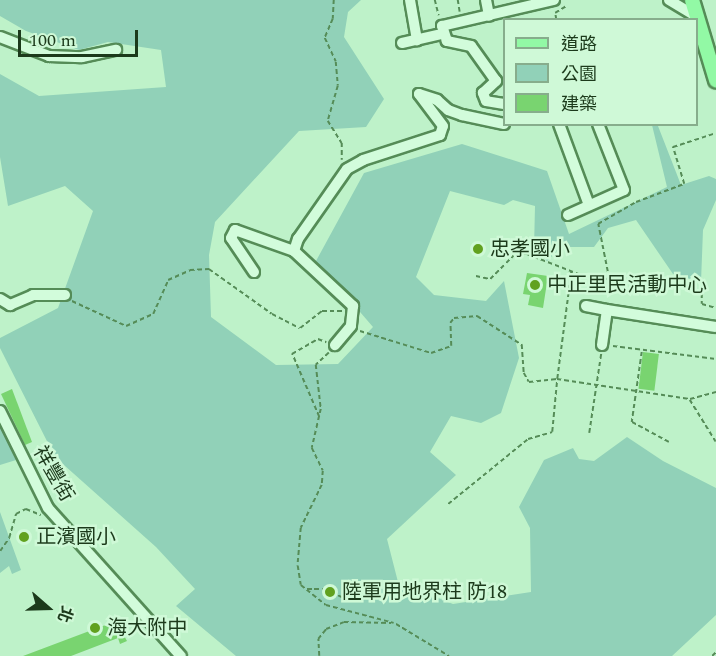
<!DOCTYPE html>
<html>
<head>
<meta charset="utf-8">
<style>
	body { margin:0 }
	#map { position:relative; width:716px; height:656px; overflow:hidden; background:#bef2c9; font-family:Spectral,"Noto Sans TC",serif }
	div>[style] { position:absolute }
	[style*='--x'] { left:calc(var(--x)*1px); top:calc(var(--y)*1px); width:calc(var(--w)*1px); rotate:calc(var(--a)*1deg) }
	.green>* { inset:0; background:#91d1b8 }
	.building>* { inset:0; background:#79d470; transform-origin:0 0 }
	.path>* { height:1.5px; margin-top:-0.75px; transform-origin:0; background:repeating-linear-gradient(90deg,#558c57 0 4.5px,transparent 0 7.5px) }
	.roads { filter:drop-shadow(2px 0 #558c57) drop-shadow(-2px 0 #558c57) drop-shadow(0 2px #558c57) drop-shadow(0 -2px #558c57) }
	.minor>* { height:10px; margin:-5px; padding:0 5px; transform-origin:5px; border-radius:5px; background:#d2fcdb }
	.major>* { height:14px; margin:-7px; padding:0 7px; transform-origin:7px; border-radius:7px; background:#92f9a5 }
	.dots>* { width:16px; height:16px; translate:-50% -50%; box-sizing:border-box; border:3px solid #cff9d7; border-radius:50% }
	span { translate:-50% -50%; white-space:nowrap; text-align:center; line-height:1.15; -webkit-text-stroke:5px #cff9d7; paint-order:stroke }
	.poi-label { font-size:20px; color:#1c3a1b }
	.left { translate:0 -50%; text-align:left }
	.street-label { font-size:20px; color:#1c3a1b }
	.legend { position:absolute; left:503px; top:18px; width:195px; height:108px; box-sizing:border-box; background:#cff9d7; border:2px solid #87ad8c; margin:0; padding:8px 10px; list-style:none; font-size:18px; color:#1c3a1b }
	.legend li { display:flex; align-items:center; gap:12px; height:30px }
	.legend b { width:30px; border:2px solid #87ad8c }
	.north { position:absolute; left:18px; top:578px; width:60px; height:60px; -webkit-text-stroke:4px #cff9d7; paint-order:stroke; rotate:110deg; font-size:16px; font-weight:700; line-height:24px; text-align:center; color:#1c3a1b }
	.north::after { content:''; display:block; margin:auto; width:21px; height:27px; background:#1c3a1b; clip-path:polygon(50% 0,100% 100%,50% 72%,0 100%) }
	.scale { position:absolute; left:18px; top:30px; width:120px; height:27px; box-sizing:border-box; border:3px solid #1c3a1b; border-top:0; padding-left:8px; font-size:18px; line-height:21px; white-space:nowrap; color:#1c3a1b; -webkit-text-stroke:4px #cff9d7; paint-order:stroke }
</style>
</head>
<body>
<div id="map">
	<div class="green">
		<i style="clip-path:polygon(0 0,361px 0,348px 12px,344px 37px,384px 99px,366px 127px,299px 131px,215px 222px,209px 255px,211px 317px,276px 365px,338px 364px,373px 327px,316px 261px,364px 173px,462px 144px,547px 171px,569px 234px,667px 187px,652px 125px,661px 125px,658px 126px,681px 185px,709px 176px,716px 179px,716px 200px,703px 230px,701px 282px,673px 274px,636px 220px,608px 228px,594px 247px,561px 247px,547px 261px,534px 249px,535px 206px,513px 200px,504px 205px,450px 191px,416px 277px,434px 295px,486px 301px,504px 281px,519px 358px,501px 413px,481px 423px,451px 416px,430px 452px,456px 475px,387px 539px,398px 582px,453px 604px,531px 592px,530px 528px,519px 507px,544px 460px,573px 448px,579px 459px,594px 461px,627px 437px,663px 461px,716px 488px,716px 615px,672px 656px,236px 656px,176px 606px,195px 589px,156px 547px,55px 457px,0 348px,0 338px,58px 308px,93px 211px,65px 186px,8px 206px,0 157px,0 74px,39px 96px,166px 87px,161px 50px,108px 42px,79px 50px,26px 31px,0 16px)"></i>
		<i style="clip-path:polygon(0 423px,16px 460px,0 465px)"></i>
		<i style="clip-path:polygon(0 512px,21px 570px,12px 574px,9px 566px,0 573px)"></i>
	</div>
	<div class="building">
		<i style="clip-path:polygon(527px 273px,548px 276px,543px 308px,528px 305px,530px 295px,523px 294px)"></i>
		<i style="left:643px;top:352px;width:16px;height:37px;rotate:7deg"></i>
		<i style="clip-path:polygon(12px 389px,32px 442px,25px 445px,1px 394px)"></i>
		<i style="clip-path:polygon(116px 621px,127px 641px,120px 644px,118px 638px,71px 656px,23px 656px)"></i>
	</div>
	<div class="path">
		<i style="--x:334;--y:0;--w:19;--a:93"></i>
		<i style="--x:333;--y:19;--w:21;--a:113"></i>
		<i style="--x:325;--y:38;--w:26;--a:65"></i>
		<i style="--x:336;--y:62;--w:24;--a:85"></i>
		<i style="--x:338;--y:86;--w:36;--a:106"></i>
		<i style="--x:328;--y:121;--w:26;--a:58"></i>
		<i style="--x:342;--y:143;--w:17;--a:90"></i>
		<i style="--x:435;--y:0;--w:16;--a:76"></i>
		<i style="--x:458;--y:0;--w:12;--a:81"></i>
		<i style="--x:556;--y:20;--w:7;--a:-98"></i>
		<i style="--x:555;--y:13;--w:13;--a:-32"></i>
		<i style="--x:476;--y:276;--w:14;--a:12"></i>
		<i style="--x:490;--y:279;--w:35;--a:-45"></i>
		<i style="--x:515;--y:254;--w:12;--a:0"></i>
		<i style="--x:527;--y:254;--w:66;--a:21.2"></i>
		<i style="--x:589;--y:278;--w:20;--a:3"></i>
		<i style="--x:609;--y:279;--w:56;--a:-101.3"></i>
		<i style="--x:598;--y:224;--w:44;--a:-30.1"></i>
		<i style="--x:636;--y:202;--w:51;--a:-20.6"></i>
		<i style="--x:684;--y:184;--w:39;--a:-107"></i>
		<i style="--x:673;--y:147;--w:45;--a:-18"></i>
		<i style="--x:687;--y:290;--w:16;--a:15"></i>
		<i style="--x:702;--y:294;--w:10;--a:90"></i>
		<i style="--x:702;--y:304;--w:15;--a:16"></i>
		<i style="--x:72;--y:301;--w:60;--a:24.8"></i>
		<i style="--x:126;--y:326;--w:30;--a:-24"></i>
		<i style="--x:153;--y:314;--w:37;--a:-66"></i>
		<i style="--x:168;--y:280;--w:24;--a:-24"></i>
		<i style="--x:190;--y:270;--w:19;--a:-3"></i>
		<i style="--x:209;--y:269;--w:77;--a:35.5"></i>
		<i style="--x:272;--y:314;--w:31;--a:27"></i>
		<i style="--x:300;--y:328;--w:28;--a:-38"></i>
		<i style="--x:322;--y:311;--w:22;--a:0"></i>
		<i style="--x:360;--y:331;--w:74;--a:17.2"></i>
		<i style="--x:431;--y:353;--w:21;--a:-19"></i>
		<i style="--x:451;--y:346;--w:23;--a:-92"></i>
		<i style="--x:450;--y:323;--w:6;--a:-51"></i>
		<i style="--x:454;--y:318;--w:23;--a:-5"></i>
		<i style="--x:477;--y:316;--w:54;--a:32.8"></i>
		<i style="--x:522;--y:345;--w:28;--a:86"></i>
		<i style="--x:524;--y:373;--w:10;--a:61"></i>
		<i style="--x:529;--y:382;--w:28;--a:-6"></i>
		<i style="--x:557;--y:379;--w:108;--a:-82.5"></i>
		<i style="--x:613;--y:346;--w:104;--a:7.2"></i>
		<i style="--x:642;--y:352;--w:71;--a:98.1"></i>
		<i style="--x:632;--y:422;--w:42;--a:28.4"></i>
		<i style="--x:329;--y:353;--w:18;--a:137"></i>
		<i style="--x:316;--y:365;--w:44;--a:83.5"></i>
		<i style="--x:321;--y:409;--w:40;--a:103"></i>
		<i style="--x:312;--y:448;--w:25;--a:64"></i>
		<i style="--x:323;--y:471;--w:14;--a:94"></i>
		<i style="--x:322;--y:485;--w:48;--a:116"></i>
		<i style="--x:301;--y:528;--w:38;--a:95"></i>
		<i style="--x:298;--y:566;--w:19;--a:81"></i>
		<i style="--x:301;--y:585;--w:32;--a:39"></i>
		<i style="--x:326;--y:605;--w:70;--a:14.8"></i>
		<i style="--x:690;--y:400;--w:49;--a:58.2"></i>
		<i style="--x:319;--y:417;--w:69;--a:-113.2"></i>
		<i style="--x:292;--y:354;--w:30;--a:-30"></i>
		<i style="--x:318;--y:339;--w:9;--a:21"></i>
		<i style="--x:589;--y:433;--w:80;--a:-81.4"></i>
		<i style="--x:448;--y:504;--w:103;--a:-39.1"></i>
		<i style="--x:528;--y:439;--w:25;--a:-16"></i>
		<i style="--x:552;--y:432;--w:53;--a:-84.6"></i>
		<i style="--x:557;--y:379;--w:134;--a:8.6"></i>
		<i style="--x:690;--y:399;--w:27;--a:-15"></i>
		<i style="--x:0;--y:551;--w:16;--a:-55"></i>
		<i style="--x:9;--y:538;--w:25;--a:-74"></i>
		<i style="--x:16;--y:514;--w:11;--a:-27"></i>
		<i style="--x:26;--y:509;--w:16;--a:22"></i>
		<i style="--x:307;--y:589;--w:18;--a:0"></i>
		<i style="--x:325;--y:589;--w:25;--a:26"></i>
		<i style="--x:396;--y:624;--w:62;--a:31.1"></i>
		<i style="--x:319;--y:656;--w:17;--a:-93"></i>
		<i style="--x:318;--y:639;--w:13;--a:-51"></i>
		<i style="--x:326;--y:629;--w:19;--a:-21"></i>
		<i style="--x:344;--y:622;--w:47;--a:1.2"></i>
		<i style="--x:712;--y:656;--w:6;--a:-45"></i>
	</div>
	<div class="roads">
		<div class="minor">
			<i style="--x:410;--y:0;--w:41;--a:80.1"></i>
			<i style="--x:486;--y:0;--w:16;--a:79"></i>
			<i style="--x:669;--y:0;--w:31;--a:31"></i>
			<i style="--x:0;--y:37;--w:53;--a:21.2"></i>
			<i style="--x:49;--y:56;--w:33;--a:2"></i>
			<i style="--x:82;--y:57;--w:35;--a:-12"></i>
			<i style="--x:402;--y:43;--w:41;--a:-12.7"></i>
			<i style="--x:504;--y:104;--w:18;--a:-171"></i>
			<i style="--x:486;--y:101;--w:9;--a:-111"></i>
			<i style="--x:483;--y:93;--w:18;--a:-43"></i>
			<i style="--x:496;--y:81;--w:43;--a:-125.5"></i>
			<i style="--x:471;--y:46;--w:25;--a:-168"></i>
			<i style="--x:447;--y:41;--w:16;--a:-108"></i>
			<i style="--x:442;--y:26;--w:115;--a:-13.1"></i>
			<i style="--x:559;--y:124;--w:86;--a:69.7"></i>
			<i style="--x:568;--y:215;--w:61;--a:-24.1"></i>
			<i style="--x:624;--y:190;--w:71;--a:-111.5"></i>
			<i style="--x:294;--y:251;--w:81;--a:43"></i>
			<i style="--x:353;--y:306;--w:20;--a:96"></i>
			<i style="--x:351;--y:326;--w:25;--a:130"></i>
			<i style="--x:254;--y:272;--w:41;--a:-124.1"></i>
			<i style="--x:231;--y:238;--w:9;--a:-63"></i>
			<i style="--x:235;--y:230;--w:63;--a:19.6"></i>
			<i style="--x:294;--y:251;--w:13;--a:-72"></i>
			<i style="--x:298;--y:239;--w:85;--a:-55"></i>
			<i style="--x:347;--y:169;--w:18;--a:-29"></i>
			<i style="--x:363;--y:160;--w:81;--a:-18"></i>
			<i style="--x:440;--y:135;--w:9;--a:-72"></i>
			<i style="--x:443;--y:126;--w:40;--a:-127"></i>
			<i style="--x:419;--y:94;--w:19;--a:18"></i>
			<i style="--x:437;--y:100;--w:15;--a:42"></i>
			<i style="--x:448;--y:110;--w:15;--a:20"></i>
			<i style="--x:462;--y:115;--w:43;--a:12.1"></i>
			<i style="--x:0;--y:299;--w:12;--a:31"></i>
			<i style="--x:10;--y:305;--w:25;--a:-23"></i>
			<i style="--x:33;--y:295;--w:32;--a:0"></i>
			<i style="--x:586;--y:306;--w:21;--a:11"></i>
			<i style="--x:602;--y:345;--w:35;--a:-82"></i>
			<i style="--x:607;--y:310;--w:110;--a:8.9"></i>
			<i style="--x:0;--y:411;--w:108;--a:63.7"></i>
			<i style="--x:48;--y:508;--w:199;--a:48.1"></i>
		</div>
		<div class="major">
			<i style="--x:692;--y:0;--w:84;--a:73.3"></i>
		</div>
	</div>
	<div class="dots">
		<i style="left:478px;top:249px;background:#61a11f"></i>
		<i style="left:535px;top:285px;background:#61a11f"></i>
		<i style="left:24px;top:537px;background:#61a11f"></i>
		<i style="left:330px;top:592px;background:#61a11f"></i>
		<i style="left:95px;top:628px;background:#61a11f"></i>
	</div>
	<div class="poi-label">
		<span class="left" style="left:490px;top:249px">忠孝國小</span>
		<span class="left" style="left:547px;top:285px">中正里民活動中心</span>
		<span class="left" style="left:36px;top:537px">正濱國小</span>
		<span class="left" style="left:342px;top:592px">陸軍用地界柱 防18</span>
		<span class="left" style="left:107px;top:628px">海大附中</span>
	</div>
	<div class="street-label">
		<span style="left:53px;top:474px;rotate:60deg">祥豐街</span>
	</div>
	<ul class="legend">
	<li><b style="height:8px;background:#92f9a5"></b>道路</li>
	<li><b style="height:16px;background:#91d1b8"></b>公園</li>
	<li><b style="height:16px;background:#79d470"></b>建築</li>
	</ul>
	<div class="north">北</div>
	<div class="scale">100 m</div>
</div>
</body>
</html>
